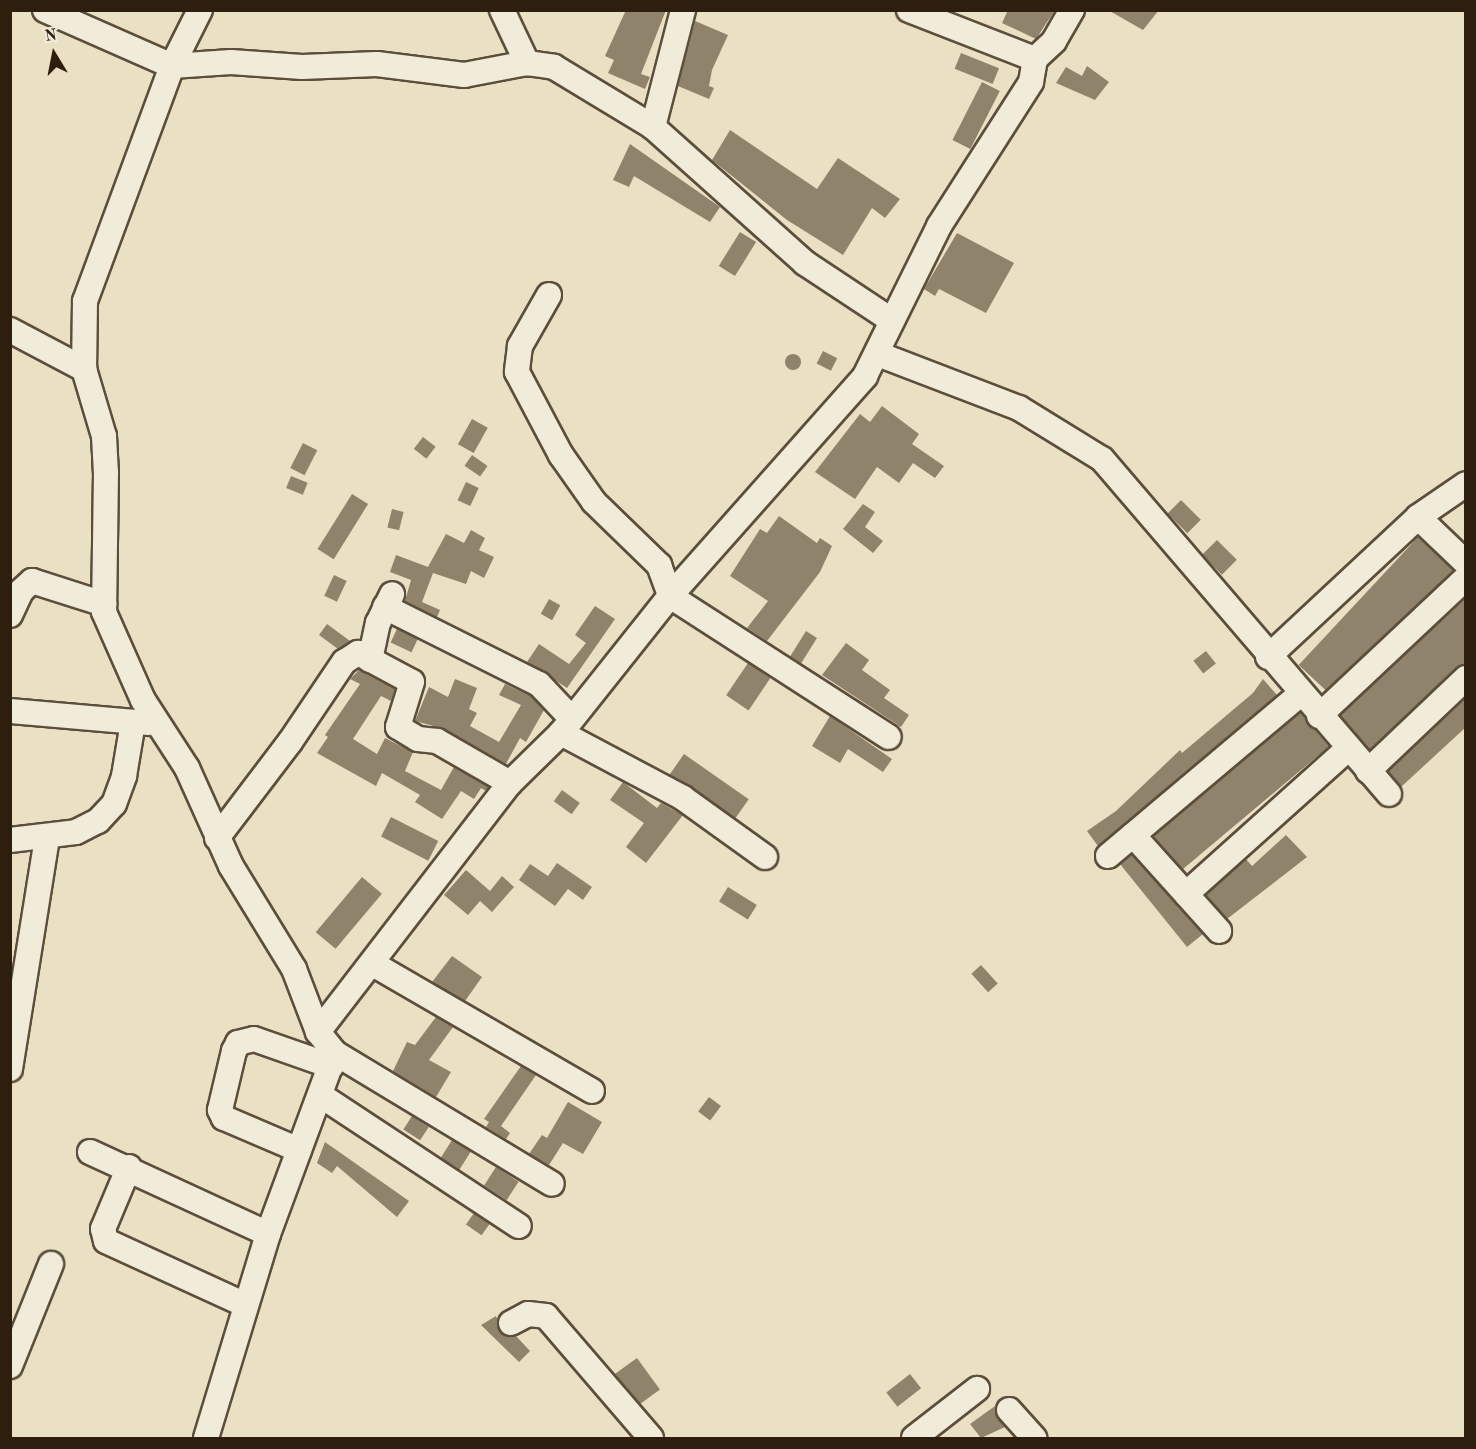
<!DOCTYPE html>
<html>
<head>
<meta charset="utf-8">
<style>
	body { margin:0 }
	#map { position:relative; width:1476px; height:1449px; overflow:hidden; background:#eae0c4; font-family:"Old Standard TT",serif }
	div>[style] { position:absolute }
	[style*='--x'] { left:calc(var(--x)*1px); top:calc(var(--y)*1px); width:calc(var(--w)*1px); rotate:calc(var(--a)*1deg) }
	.building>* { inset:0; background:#8f836c; transform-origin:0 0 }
	.round { border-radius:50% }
	.roads { filter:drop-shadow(2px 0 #5c4e3b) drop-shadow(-2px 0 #5c4e3b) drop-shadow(0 2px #5c4e3b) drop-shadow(0 -2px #5c4e3b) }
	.minor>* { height:24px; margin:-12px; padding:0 12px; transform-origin:12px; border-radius:12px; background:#f1ebd9 }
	span { translate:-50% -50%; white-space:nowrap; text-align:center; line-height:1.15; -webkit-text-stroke:4.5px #f1ebd9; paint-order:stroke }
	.frame { position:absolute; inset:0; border:12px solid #2d1e0d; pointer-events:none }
	.north { position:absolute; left:24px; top:24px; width:60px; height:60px; -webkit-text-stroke:4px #f1ebd9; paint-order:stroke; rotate:350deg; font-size:16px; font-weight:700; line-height:24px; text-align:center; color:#2d1e0d }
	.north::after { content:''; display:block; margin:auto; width:21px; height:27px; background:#2d1e0d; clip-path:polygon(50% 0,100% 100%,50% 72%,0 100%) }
</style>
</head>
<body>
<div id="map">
	<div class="building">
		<i style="clip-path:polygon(626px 10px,666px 10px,641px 74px,650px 77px,645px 89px,608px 73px,614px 60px,605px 56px)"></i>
		<i style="clip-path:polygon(1008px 10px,1055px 10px,1036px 39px,1002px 23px)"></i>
		<i style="clip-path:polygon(1108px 10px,1159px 10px,1143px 30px)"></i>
		<i style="clip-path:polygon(695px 21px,728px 35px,712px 70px,709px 86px,714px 88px,709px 99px,678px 86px)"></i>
		<i style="left:961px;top:53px;width:41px;height:17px;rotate:22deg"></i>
		<i style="clip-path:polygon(1087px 66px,1109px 82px,1095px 100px,1056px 83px,1066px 67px,1082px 76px)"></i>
		<i style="left:982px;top:82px;width:20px;height:65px;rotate:27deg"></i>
		<i style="clip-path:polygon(730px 130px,817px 189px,838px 158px,900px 199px,885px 218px,872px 208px,843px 255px,787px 220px,712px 160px)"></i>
		<i style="clip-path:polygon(630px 144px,720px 207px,710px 222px,634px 176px,629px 187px,613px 180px)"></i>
		<i style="left:740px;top:232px;width:19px;height:40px;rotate:32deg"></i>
		<i style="clip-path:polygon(957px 233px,1014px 263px,986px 313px,939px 289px,935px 296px,924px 289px)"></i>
		<i style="left:823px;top:351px;width:16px;height:14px;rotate:27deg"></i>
		<i class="round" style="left:785px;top:354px;width:16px;height:16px"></i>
		<i style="clip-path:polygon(882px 406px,919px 434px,912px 444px,944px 466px,935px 478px,913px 463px,899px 483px,877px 467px,855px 499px,815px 472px,860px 414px,870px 422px)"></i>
		<i style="left:472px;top:419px;width:18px;height:29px;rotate:29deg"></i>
		<i style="left:423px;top:437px;width:16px;height:15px;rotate:38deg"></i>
		<i style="left:303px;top:443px;width:16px;height:28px;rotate:27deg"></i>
		<i style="left:472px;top:455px;width:19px;height:13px;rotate:35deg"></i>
		<i style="left:291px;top:476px;width:18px;height:13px;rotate:22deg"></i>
		<i style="left:466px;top:482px;width:14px;height:20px;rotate:25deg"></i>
		<i style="left:352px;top:494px;width:19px;height:65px;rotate:32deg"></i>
		<i style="left:1181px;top:500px;width:28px;height:19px;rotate:45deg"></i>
		<i style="clip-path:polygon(863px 504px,875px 512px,865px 527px,883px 541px,873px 553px,843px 529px)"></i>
		<i style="left:392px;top:509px;width:12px;height:19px;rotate:14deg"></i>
		<i style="clip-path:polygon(779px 516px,817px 543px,820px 538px,832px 546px,820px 572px,767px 641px,747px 628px,768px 601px,730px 576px,760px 529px,767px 533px)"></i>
		<i style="clip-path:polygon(471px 530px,485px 538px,479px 550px,494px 557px,484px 578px,471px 571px,466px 584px,433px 573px,422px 602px,440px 610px,437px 617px,405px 601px,411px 580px,390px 572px,396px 555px,428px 567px,446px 534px,464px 543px)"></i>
		<i style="left:1418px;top:537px;width:48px;height:175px;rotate:43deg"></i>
		<i style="left:1217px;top:540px;width:28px;height:21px;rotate:45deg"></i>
		<i style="left:334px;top:575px;width:14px;height:23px;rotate:25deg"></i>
		<i style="clip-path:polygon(1466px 598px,1466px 664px,1370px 750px,1340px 715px)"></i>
		<i style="left:549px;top:599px;width:13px;height:17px;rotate:29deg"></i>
		<i style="clip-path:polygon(595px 606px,615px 619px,567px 688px,527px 662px,539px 644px,569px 664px,586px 643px,575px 635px)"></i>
		<i style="clip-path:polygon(327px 624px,350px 641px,338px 649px,319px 635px)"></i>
		<i style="left:397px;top:629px;width:23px;height:15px;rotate:25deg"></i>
		<i style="left:806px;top:631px;width:13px;height:30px;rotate:32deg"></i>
		<i style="clip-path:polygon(846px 643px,869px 660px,862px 670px,890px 690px,884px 698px,909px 715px,901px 727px,822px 675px)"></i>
		<i style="left:1206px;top:651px;width:16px;height:16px;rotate:52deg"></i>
		<i style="left:748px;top:663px;width:27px;height:39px;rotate:34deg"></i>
		<i style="clip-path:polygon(359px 670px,395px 689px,391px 701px,381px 696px,353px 739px,377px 754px,385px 738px,413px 752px,405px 771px,441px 790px,454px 767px,489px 787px,486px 791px,481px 788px,474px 799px,461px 791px,442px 819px,415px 802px,420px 795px,382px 773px,376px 786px,317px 753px,328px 737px,325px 735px,360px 684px,350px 679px)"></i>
		<i style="clip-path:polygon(455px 679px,477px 688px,469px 709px,477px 713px,470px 726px,499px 742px,521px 705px,499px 695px,505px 684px,531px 696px,544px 710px,526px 742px,520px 738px,506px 764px,444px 729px,415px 721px,429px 687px,448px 697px)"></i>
		<i style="clip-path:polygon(1263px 679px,1277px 695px,1098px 846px,1087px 831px,1116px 811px,1180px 750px,1182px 753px,1253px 693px)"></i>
		<i style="clip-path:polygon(1466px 698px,1466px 727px,1401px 787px,1388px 771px)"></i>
		<i style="left:1300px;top:712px;width:45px;height:192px;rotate:50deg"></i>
		<i style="clip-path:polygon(830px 716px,892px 759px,883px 772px,848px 749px,840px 763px,812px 746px)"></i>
		<i style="left:684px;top:754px;width:79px;height:25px;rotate:35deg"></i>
		<i style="clip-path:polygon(623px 782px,657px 808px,661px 803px,683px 815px,646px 863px,626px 847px,644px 823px,610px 800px)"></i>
		<i style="left:562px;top:790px;width:22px;height:14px;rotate:36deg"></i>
		<i style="left:391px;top:817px;width:53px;height:22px;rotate:27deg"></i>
		<i style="clip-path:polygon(1286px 835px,1307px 857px,1227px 919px,1206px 895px,1246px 859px,1252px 866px)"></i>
		<i style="clip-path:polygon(1132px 855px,1203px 934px,1187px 947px,1120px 864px)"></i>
		<i style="clip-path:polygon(557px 863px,592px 887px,583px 900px,568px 889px,555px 906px,519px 880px,530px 864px,548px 876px)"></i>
		<i style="clip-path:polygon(466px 870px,490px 891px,502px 876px,514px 887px,492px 912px,480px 901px,468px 915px,444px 895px)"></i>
		<i style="left:362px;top:877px;width:26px;height:72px;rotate:40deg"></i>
		<i style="left:728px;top:887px;width:34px;height:17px;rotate:32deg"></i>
		<i style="clip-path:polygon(452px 956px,482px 977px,465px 1001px,432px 982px)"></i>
		<i style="left:981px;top:965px;width:25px;height:13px;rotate:48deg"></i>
		<i style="clip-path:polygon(436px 1017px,453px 1027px,429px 1060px,451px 1072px,436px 1097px,393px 1071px,407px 1042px,415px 1045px)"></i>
		<i style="clip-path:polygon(521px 1066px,536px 1075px,501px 1126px,510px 1133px,506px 1139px,486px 1127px,489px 1122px,484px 1119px)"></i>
		<i style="left:709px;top:1097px;width:15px;height:18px;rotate:37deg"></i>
		<i style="clip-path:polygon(568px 1102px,602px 1122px,583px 1154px,563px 1143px,549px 1165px,529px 1154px,542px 1135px,547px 1138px)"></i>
		<i style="left:412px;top:1116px;width:20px;height:16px;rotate:33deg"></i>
		<i style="left:452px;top:1140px;width:22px;height:21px;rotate:32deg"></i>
		<i style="clip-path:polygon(325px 1142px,409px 1201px,397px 1217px,337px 1166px,332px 1173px,317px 1163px)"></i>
		<i style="left:496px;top:1167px;width:27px;height:22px;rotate:33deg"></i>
		<i style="left:474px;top:1213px;width:19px;height:14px;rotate:35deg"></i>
		<i style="clip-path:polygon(496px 1316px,503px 1335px,516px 1336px,530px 1351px,519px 1362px,481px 1325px)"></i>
		<i style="left:637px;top:1358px;width:39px;height:27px;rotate:54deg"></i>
		<i style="left:910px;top:1374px;width:18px;height:30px;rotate:52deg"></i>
		<i style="clip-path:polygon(995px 1406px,1005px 1427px,981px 1438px,970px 1424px)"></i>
	</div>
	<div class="roads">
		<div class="minor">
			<i style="--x:45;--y:10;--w:139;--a:23.8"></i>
			<i style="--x:172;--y:66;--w:59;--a:-3.9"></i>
			<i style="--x:231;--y:62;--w:71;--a:4"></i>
			<i style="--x:302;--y:67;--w:75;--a:-2.3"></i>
			<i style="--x:377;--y:64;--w:88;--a:7.2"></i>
			<i style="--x:464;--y:75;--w:64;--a:-10.8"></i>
			<i style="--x:527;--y:63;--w:27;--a:8"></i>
			<i style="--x:554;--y:67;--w:116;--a:31.2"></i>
			<i style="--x:653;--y:127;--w:204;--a:41.8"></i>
			<i style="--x:805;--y:263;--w:103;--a:33.5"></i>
			<i style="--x:200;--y:10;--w:63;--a:116.6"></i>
			<i style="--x:172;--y:66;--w:251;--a:110.3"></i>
			<i style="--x:85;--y:301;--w:68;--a:90.8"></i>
			<i style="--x:84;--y:369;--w:70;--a:73.4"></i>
			<i style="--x:104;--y:436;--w:36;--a:87"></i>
			<i style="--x:106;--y:472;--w:140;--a:90.8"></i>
			<i style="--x:104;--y:612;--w:96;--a:66.1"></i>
			<i style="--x:143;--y:700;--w:81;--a:57.1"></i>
			<i style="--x:187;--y:768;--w:107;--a:65.8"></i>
			<i style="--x:231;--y:866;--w:121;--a:58.5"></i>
			<i style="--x:294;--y:969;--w:67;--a:69.1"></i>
			<i style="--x:502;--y:10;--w:59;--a:64.7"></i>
			<i style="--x:909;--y:10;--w:135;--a:21.3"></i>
			<i style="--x:653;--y:127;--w:121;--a:-75.6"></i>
			<i style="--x:549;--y:295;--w:59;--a:119.6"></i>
			<i style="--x:520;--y:346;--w:26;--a:97"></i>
			<i style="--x:517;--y:372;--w:94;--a:62.1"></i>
			<i style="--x:561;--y:455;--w:57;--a:54.9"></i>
			<i style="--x:594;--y:502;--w:91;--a:44.1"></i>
			<i style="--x:659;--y:565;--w:33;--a:70"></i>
			<i style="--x:670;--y:596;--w:260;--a:32.8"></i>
			<i style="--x:10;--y:330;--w:84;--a:27.8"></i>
			<i style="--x:878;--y:354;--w:151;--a:21"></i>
			<i style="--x:1019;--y:408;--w:97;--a:31.6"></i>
			<i style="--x:1102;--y:459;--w:441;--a:49.4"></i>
			<i style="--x:1418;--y:517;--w:66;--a:43.8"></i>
			<i style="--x:385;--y:607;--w:172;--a:26.6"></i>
			<i style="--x:539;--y:684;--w:47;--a:46.7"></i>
			<i style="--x:10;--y:615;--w:26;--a:-65"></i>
			<i style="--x:21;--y:591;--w:15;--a:-42"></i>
			<i style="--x:32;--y:581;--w:76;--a:17.7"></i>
			<i style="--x:1268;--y:657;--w:205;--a:-43"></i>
			<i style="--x:1418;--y:517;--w:58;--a:-34.5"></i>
			<i style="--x:370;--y:660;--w:38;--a:-78"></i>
			<i style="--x:378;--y:623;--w:32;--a:-64"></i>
			<i style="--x:10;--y:711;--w:139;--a:5"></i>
			<i style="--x:1319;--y:716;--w:202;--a:-43.2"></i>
			<i style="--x:561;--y:733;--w:138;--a:28"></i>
			<i style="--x:683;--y:798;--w:101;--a:35.7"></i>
			<i style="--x:1368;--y:771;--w:135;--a:-43.5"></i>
			<i style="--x:1133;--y:835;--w:129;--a:48.1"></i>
			<i style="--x:217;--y:838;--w:121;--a:-52.8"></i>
			<i style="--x:290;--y:742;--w:97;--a:-56"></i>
			<i style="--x:344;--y:662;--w:17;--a:-33"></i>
			<i style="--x:358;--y:653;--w:61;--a:28.2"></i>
			<i style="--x:412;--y:682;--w:47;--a:107.3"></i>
			<i style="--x:398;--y:727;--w:23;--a:31"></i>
			<i style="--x:418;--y:739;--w:19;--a:6"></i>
			<i style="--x:437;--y:741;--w:84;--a:29.9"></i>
			<i style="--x:10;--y:840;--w:66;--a:-6.9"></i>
			<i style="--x:76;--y:832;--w:25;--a:-27"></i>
			<i style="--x:98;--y:821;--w:23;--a:-47"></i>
			<i style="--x:114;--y:804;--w:30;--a:-70"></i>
			<i style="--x:124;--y:776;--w:55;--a:-80.5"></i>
			<i style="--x:1108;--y:856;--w:250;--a:-40.1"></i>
			<i style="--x:1186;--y:894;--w:219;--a:-41.9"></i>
			<i style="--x:373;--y:964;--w:253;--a:30.1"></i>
			<i style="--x:335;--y:1053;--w:253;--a:31.1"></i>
			<i style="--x:10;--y:1069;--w:235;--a:-80.9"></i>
			<i style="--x:320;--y:1095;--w:238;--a:33.4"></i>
			<i style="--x:299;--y:1150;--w:82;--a:-156.9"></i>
			<i style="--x:224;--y:1118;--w:9;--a:-117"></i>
			<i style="--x:220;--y:1110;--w:61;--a:-76.7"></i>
			<i style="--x:234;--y:1051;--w:9;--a:-63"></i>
			<i style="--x:238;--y:1043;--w:16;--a:-14"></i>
			<i style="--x:254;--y:1039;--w:82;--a:19.3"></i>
			<i style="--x:90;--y:1152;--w:196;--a:24.7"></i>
			<i style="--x:129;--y:1167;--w:67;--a:112.8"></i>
			<i style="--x:103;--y:1229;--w:12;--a:76"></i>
			<i style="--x:106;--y:1241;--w:154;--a:24.6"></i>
			<i style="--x:511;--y:1323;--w:19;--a:-28"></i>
			<i style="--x:528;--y:1314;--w:18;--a:6"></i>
			<i style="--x:546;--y:1316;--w:161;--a:49.3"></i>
			<i style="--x:10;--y:1366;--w:110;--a:-68.1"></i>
			<i style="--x:1009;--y:1410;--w:38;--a:48"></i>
			<i style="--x:206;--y:1438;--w:213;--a:-73.1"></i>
			<i style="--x:268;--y:1234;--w:193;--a:-69.7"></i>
			<i style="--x:335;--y:1053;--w:27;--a:-129"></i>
			<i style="--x:318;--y:1032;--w:314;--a:-52.4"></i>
			<i style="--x:510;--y:783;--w:71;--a:-44.4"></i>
			<i style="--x:561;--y:733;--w:175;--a:-51.5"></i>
			<i style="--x:670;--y:596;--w:294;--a:-48.4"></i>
			<i style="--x:865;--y:376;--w:167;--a:-63.7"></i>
			<i style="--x:939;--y:226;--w:171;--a:-57.4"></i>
			<i style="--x:1031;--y:82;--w:23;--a:-80"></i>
			<i style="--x:1035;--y:59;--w:26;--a:-43"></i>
			<i style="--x:1054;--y:41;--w:36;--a:-60"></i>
			<i style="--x:914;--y:1438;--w:80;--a:-37.9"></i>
		</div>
	</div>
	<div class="frame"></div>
	<div class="north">N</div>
</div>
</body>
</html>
